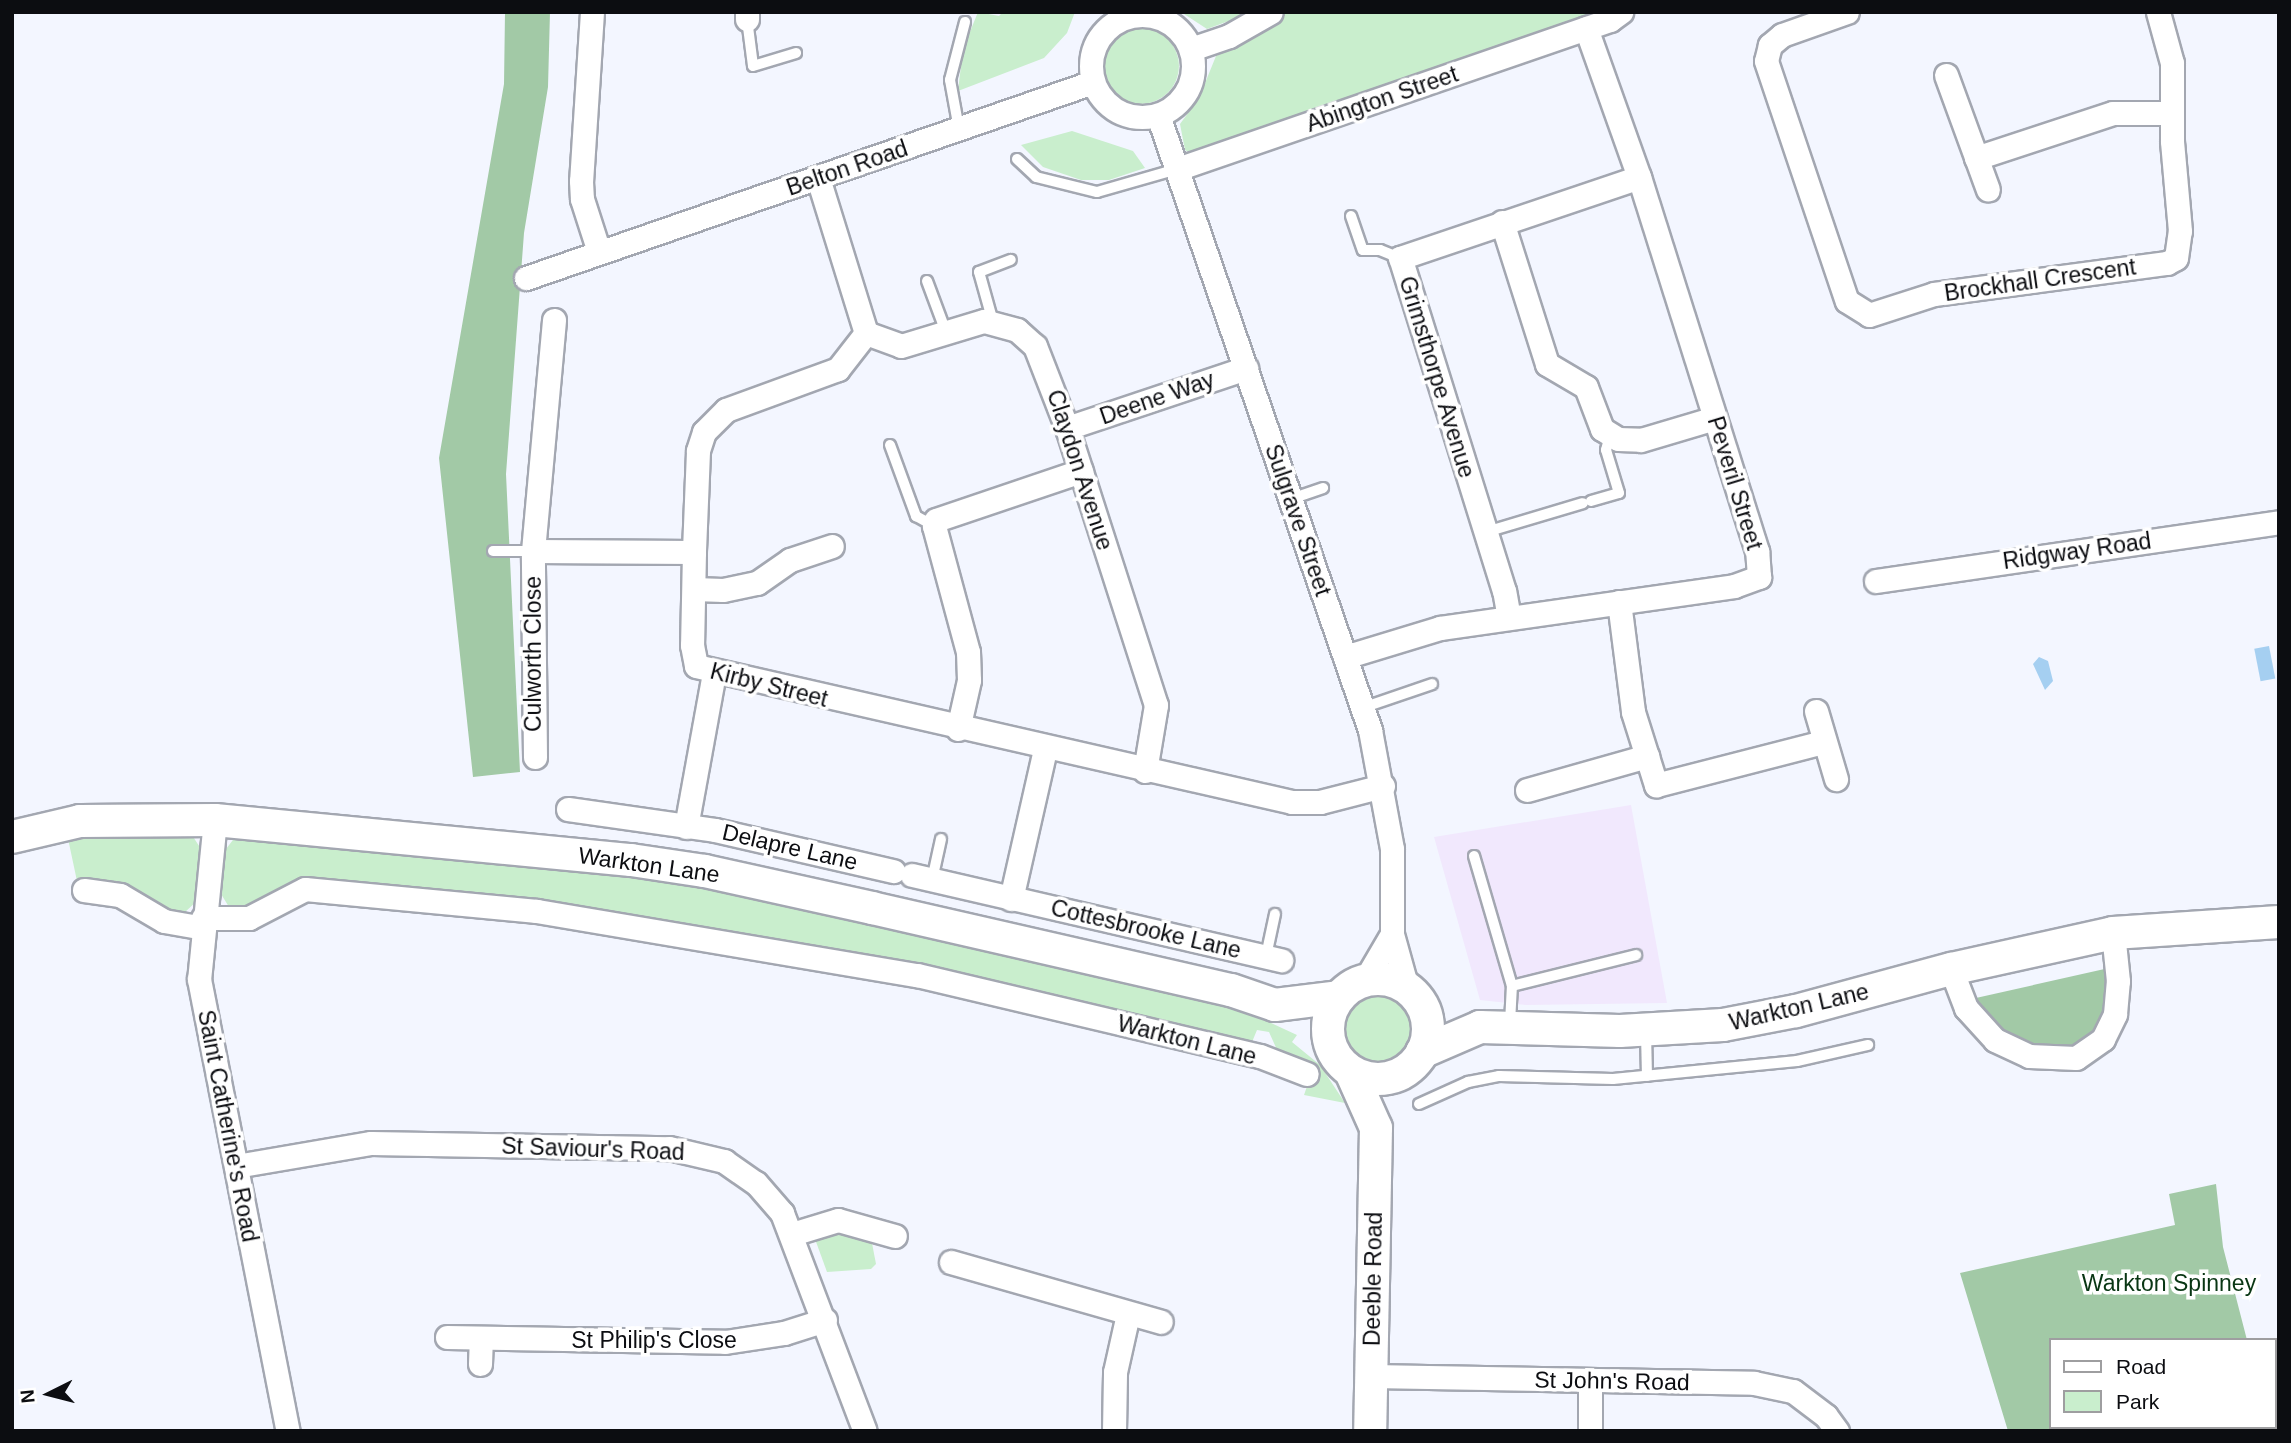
<!DOCTYPE html>
<html>
<head>
<meta charset="utf-8">
<style>
	body { margin:0 }
	#map { position:relative; width:2291px; height:1443px; overflow:hidden; background:#f3f6ff; font-family:Arial,sans-serif }
	div>[style] { position:absolute }
	[style*='--x'] { left:calc(var(--x)*1px); top:calc(var(--y)*1px); width:calc(var(--w)*1px); rotate:calc(var(--a)*1deg) }
	.commercial>* { inset:0; background:#f1e8fd }
	.green>* { inset:0; background:#c9eecd }
	.round { border-radius:50% }
	.forest>* { inset:0; background:#a2c9a6 }
	.water>* { inset:0; background:#a5cff1; transform-origin:0 0 }
	.roads { filter:drop-shadow(2px 0 #a3a7b1) drop-shadow(-2px 0 #a3a7b1) drop-shadow(0 2px #a3a7b1) drop-shadow(0 -2px #a3a7b1) }
	.lane>* { height:10px; margin:-5px; padding:0 5px; transform-origin:5px; border-radius:5px; background:#fff }
	.street>* { height:23px; margin:-11.5px; padding:0 11.5px; transform-origin:11.5px; border-radius:11.5px; background:#fff }
	.street>.ring { margin:-11.5px; padding:0; box-sizing:content-box; background:none; border:23px solid #fff; border-radius:50% }
	.secondary>* { height:32px; margin:-16px; padding:0 16px; transform-origin:16px; border-radius:16px; background:#fff }
	.secondary>.ring { margin:-16px; padding:0; box-sizing:content-box; background:none; border:32px solid #fff; border-radius:50% }
	span { translate:-50% -50%; white-space:nowrap; text-align:center; line-height:1.15; -webkit-text-stroke:7px #fff; paint-order:stroke }
	.street-label { font-size:23px; color:#0c0d11 }
	.park-label { font-size:23px; color:#093614 }
	.frame { position:absolute; inset:0; border:14px solid #0c0d11; pointer-events:none }
	.legend { position:absolute; left:2049px; top:1338px; width:228px; height:91px; box-sizing:border-box; background:#fff; border:2px solid #9e9ea0; margin:0; padding:9px 12px; list-style:none; font-size:21px; color:#0c0d11 }
	.legend li { display:flex; align-items:center; gap:14px; height:35px }
	.legend b { width:35px; border:2px solid #9e9ea0 }
	.north { position:absolute; left:14px; top:1359px; width:70px; height:70px; -webkit-text-stroke:5px #fff; paint-order:stroke; rotate:264deg; font-size:19px; font-weight:700; line-height:28px; text-align:center; color:#0c0d11 }
	.north::after { content:''; display:block; margin:auto; width:24px; height:32px; background:#0c0d11; clip-path:polygon(50% 0,100% 100%,50% 72%,0 100%) }
</style>
</head>
<body>
<div id="map">
	<div class="commercial">
		<i style="clip-path:polygon(1631px 805px,1667px 1003px,1526px 1005px,1480px 1000px,1434px 837px)"></i>
	</div>
	<div class="green">
		<i style="clip-path:polygon(978px 12px,999px 16px,1003px 12px,1075px 12px,1067px 33px,1044px 58px,958px 91px,963px 49px)"></i>
		<i style="clip-path:polygon(1181px 12px,1253px 12px,1207px 29px)"></i>
		<i style="clip-path:polygon(1284px 12px,1605px 12px,1190px 153px,1185px 150px,1180px 124px,1199px 98px,1216px 56px,1267px 29px)"></i>
		<i class="round" style="left:1103px;top:28px;width:76px;height:76px"></i>
		<i style="clip-path:polygon(1072px 131px,1133px 151px,1145px 168px,1109px 180px,1081px 180px,1043px 167px,1021px 145px)"></i>
		<i style="clip-path:polygon(190px 832px,201px 849px,198px 900px,184px 913px,177px 915px,97px 882px,77px 881px,67px 834px)"></i>
		<i style="clip-path:polygon(236px 836px,645px 871px,1220px 999px,1297px 1035px,1292px 1042px,1320px 1065px,1345px 1103px,1304px 1095px,1314px 1066px,1278px 1052px,1269px 1032px,1257px 1030px,1252px 1042px,1241px 1044px,886px 959px,565px 905px,418px 889px,290px 884px,248px 910px,229px 907px,218px 889px,226px 849px)"></i>
		<i class="round" style="left:1339px;top:990px;width:78px;height:78px"></i>
		<i style="clip-path:polygon(827px 1229px,871px 1238px,876px 1264px,871px 1269px,827px 1272px,815px 1239px)"></i>
	</div>
	<div class="forest">
		<i style="clip-path:polygon(505px 12px,550px 12px,548px 87px,524px 233px,506px 474px,520px 772px,473px 777px,439px 458px,504px 84px)"></i>
		<i style="clip-path:polygon(2109px 968px,2102px 1022px,2084px 1045px,2049px 1053px,1994px 1032px,1967px 1000px)"></i>
		<i style="clip-path:polygon(2216px 1184px,2223px 1247px,2247px 1340px,2051px 1340px,2051px 1427px,2272px 1431px,2008px 1431px,1960px 1273px,2175px 1225px,2169px 1194px)"></i>
	</div>
	<div class="water">
		<i style="left:2269px;top:646px;width:33px;height:15px;rotate:79deg"></i>
		<i style="clip-path:polygon(2039px 657px,2048px 661px,2053px 681px,2045px 690px,2033px 664px)"></i>
	</div>
	<div class="roads">
		<div class="lane">
			<i style="--x:747;--y:19;--w:47;--a:82.7"></i>
			<i style="--x:753;--y:66;--w:45;--a:-16.8"></i>
			<i style="--x:959;--y:129;--w:50;--a:-100.4"></i>
			<i style="--x:950;--y:80;--w:60;--a:-75.5"></i>
			<i style="--x:1017;--y:159;--w:26;--a:43"></i>
			<i style="--x:1036;--y:177;--w:63;--a:13.8"></i>
			<i style="--x:1097;--y:192;--w:83;--a:-16"></i>
			<i style="--x:1351;--y:216;--w:36;--a:71"></i>
			<i style="--x:1363;--y:250;--w:17;--a:0"></i>
			<i style="--x:1380;--y:250;--w:22;--a:22"></i>
			<i style="--x:927;--y:281;--w:54;--a:69.6"></i>
			<i style="--x:993;--y:322;--w:52;--a:-105.6"></i>
			<i style="--x:979;--y:272;--w:34;--a:-21"></i>
			<i style="--x:890;--y:445;--w:76;--a:69.9"></i>
			<i style="--x:916;--y:516;--w:21;--a:29"></i>
			<i style="--x:1291;--y:499;--w:34;--a:-19"></i>
			<i style="--x:1591;--y:501;--w:29;--a:-16"></i>
			<i style="--x:1619;--y:493;--w:45;--a:-106.8"></i>
			<i style="--x:1606;--y:450;--w:16;--a:-75"></i>
			<i style="--x:1486;--y:532;--w:101;--a:-16.6"></i>
			<i style="--x:493;--y:551;--w:40;--a:0"></i>
			<i style="--x:1362;--y:708;--w:74;--a:-18.9"></i>
			<i style="--x:1474;--y:856;--w:135;--a:73.7"></i>
			<i style="--x:932;--y:880;--w:42;--a:-77.6"></i>
			<i style="--x:1266;--y:956;--w:43;--a:-77.9"></i>
			<i style="--x:1510;--y:1023;--w:37;--a:-87"></i>
			<i style="--x:1512;--y:986;--w:128;--a:-14"></i>
			<i style="--x:1646;--y:1033;--w:43;--a:88.7"></i>
			<i style="--x:1419;--y:1104;--w:54;--a:-24.2"></i>
			<i style="--x:1468;--y:1082;--w:32;--a:-11"></i>
			<i style="--x:1499;--y:1076;--w:114;--a:1.5"></i>
			<i style="--x:1613;--y:1079;--w:185;--a:-5.6"></i>
			<i style="--x:1797;--y:1061;--w:73;--a:-12.7"></i>
		</div>
		<div class="street">
			<i style="--x:592;--y:12;--w:169;--a:93.7"></i>
			<i style="--x:581;--y:181;--w:18;--a:87"></i>
			<i style="--x:582;--y:199;--w:56;--a:72.2"></i>
			<i style="--x:1847;--y:12;--w:69;--a:160.5"></i>
			<i style="--x:1782;--y:35;--w:16;--a:140"></i>
			<i style="--x:1770;--y:45;--w:16;--a:104"></i>
			<i style="--x:1766;--y:61;--w:253;--a:71.4"></i>
			<i style="--x:1847;--y:301;--w:26;--a:32"></i>
			<i style="--x:1869;--y:315;--w:68;--a:-17.9"></i>
			<i style="--x:1934;--y:294;--w:235;--a:-7.6"></i>
			<i style="--x:2167;--y:263;--w:10;--a:-29"></i>
			<i style="--x:2176;--y:258;--w:27;--a:-82"></i>
			<i style="--x:2180;--y:231;--w:90;--a:-95.1"></i>
			<i style="--x:2172;--y:141;--w:78;--a:-90"></i>
			<i style="--x:2172;--y:63;--w:53;--a:-105.4"></i>
			<i class="ring" style="left:1091px;top:15px;width:79px;height:79px"></i>
			<i style="--x:747;--y:19;--w:7;--a:-90"></i>
			<i style="--x:1191;--y:49;--w:40;--a:-18.9"></i>
			<i style="--x:1229;--y:36;--w:48;--a:-29.7"></i>
			<i style="--x:1946;--y:75;--w:122;--a:69.9"></i>
			<i style="--x:1158;--y:115;--w:651;--a:70.98"></i>
			<i style="--x:1370;--y:730;--w:121;--a:79.5"></i>
			<i style="--x:1392;--y:849;--w:85;--a:90"></i>
			<i style="--x:1392;--y:934;--w:56;--a:74.5"></i>
			<i style="--x:1976;--y:158;--w:144;--a:-18.2"></i>
			<i style="--x:2113;--y:113;--w:58;--a:0"></i>
			<i style="--x:1177;--y:169;--w:458;--a:-19"></i>
			<i style="--x:1610;--y:20;--w:14;--a:-36"></i>
			<i style="--x:818;--y:178;--w:162;--a:72.8"></i>
			<i style="--x:866;--y:333;--w:46;--a:127.9"></i>
			<i style="--x:838;--y:369;--w:119;--a:159.9"></i>
			<i style="--x:726;--y:410;--w:31;--a:135"></i>
			<i style="--x:704;--y:432;--w:20;--a:108"></i>
			<i style="--x:698;--y:451;--w:101;--a:92.3"></i>
			<i style="--x:694;--y:552;--w:93;--a:91.2"></i>
			<i style="--x:692;--y:645;--w:21;--a:79"></i>
			<i style="--x:696;--y:666;--w:611;--a:12.85"></i>
			<i style="--x:1292;--y:802;--w:28;--a:0"></i>
			<i style="--x:1320;--y:802;--w:65;--a:-14.3"></i>
			<i style="--x:1502;--y:222;--w:149;--a:72.4"></i>
			<i style="--x:1547;--y:364;--w:45;--a:30.5"></i>
			<i style="--x:1586;--y:387;--w:45;--a:69.1"></i>
			<i style="--x:1602;--y:429;--w:19;--a:32"></i>
			<i style="--x:1618;--y:439;--w:23;--a:2"></i>
			<i style="--x:1641;--y:440;--w:77;--a:-16.6"></i>
			<i style="--x:526;--y:278;--w:600;--a:-19.07"></i>
			<i style="--x:866;--y:333;--w:37;--a:20"></i>
			<i style="--x:901;--y:346;--w:87;--a:-16.8"></i>
			<i style="--x:984;--y:321;--w:34;--a:15"></i>
			<i style="--x:1017;--y:330;--w:24;--a:42"></i>
			<i style="--x:1035;--y:346;--w:88;--a:68.7"></i>
			<i style="--x:1067;--y:428;--w:291;--a:72.2"></i>
			<i style="--x:1156;--y:705;--w:67;--a:99.5"></i>
			<i style="--x:1067;--y:428;--w:189;--a:-18.5"></i>
			<i style="--x:533;--y:551;--w:161;--a:0.4"></i>
			<i style="--x:1876;--y:581;--w:407;--a:-8.3"></i>
			<i style="--x:694;--y:589;--w:29;--a:2"></i>
			<i style="--x:723;--y:590;--w:35;--a:-12"></i>
			<i style="--x:757;--y:583;--w:40;--a:-34.9"></i>
			<i style="--x:790;--y:560;--w:44;--a:-18.4"></i>
			<i style="--x:1619;--y:602;--w:111;--a:82.7"></i>
			<i style="--x:1633;--y:712;--w:77;--a:72.5"></i>
			<i style="--x:1656;--y:785;--w:173;--a:-14.4"></i>
			<i style="--x:1509;--y:618;--w:27;--a:-100"></i>
			<i style="--x:1504;--y:591;--w:349;--a:-107.3"></i>
			<i style="--x:1400;--y:258;--w:252;--a:-18.7"></i>
			<i style="--x:1345;--y:657;--w:99;--a:-17"></i>
			<i style="--x:1440;--y:628;--w:297;--a:-8.1"></i>
			<i style="--x:1734;--y:586;--w:27;--a:-20"></i>
			<i style="--x:1759;--y:577;--w:26;--a:-94"></i>
			<i style="--x:1757;--y:551;--w:392;--a:-107.5"></i>
			<i style="--x:1639;--y:177;--w:158;--a:-109.6"></i>
			<i style="--x:1816;--y:711;--w:71;--a:73.6"></i>
			<i style="--x:958;--y:729;--w:50;--a:-77.3"></i>
			<i style="--x:969;--y:680;--w:28;--a:-92"></i>
			<i style="--x:968;--y:652;--w:131;--a:-105.1"></i>
			<i style="--x:934;--y:526;--w:6;--a:-72"></i>
			<i style="--x:936;--y:520;--w:153;--a:-18.7"></i>
			<i style="--x:535;--y:757;--w:206;--a:-90.6"></i>
			<i style="--x:533;--y:551;--w:232;--a:-84.8"></i>
			<i style="--x:1527;--y:790;--w:125;--a:-15.8"></i>
			<i style="--x:568;--y:809;--w:148;--a:8.1"></i>
			<i style="--x:715;--y:830;--w:183;--a:13"></i>
			<i style="--x:215;--y:820;--w:160;--a:95.7"></i>
			<i style="--x:199;--y:979;--w:461;--a:78.9"></i>
			<i style="--x:686;--y:827;--w:157;--a:-79.7"></i>
			<i style="--x:912;--y:875;--w:379;--a:13"></i>
			<i style="--x:84;--y:890;--w:36;--a:8"></i>
			<i style="--x:120;--y:895;--w:51;--a:30.6"></i>
			<i style="--x:164;--y:921;--w:39;--a:10"></i>
			<i style="--x:1011;--y:899;--w:154;--a:-77.2"></i>
			<i style="--x:203;--y:918;--w:46;--a:0"></i>
			<i style="--x:249;--y:918;--w:63;--a:-27.4"></i>
			<i style="--x:305;--y:889;--w:233;--a:5.4"></i>
			<i style="--x:537;--y:911;--w:385;--a:9.6"></i>
			<i style="--x:917;--y:975;--w:352;--a:13.3"></i>
			<i style="--x:1260;--y:1056;--w:50;--a:21"></i>
			<i style="--x:1951;--y:969;--w:42;--a:69"></i>
			<i style="--x:1966;--y:1008;--w:43;--a:47.8"></i>
			<i style="--x:1995;--y:1040;--w:38;--a:25"></i>
			<i style="--x:2029;--y:1056;--w:47;--a:2.4"></i>
			<i style="--x:2076;--y:1058;--w:33;--a:-35"></i>
			<i style="--x:2103;--y:1039;--w:28;--a:-64"></i>
			<i style="--x:2115;--y:1014;--w:33;--a:-85"></i>
			<i style="--x:2118;--y:981;--w:48;--a:-95.9"></i>
			<i style="--x:1365;--y:980;--w:53;--a:-59.6"></i>
			<i style="--x:236;--y:1166;--w:137;--a:-9.7"></i>
			<i style="--x:371;--y:1143;--w:298;--a:1"></i>
			<i style="--x:669;--y:1148;--w:57;--a:13.3"></i>
			<i style="--x:724;--y:1161;--w:39;--a:35"></i>
			<i style="--x:756;--y:1183;--w:40;--a:49"></i>
			<i style="--x:782;--y:1213;--w:233;--a:69.2"></i>
			<i style="--x:792;--y:1234;--w:48;--a:-16.9"></i>
			<i style="--x:838;--y:1220;--w:59;--a:15.7"></i>
			<i style="--x:951;--y:1262;--w:218;--a:15.9"></i>
			<i style="--x:447;--y:1337;--w:278;--a:1"></i>
			<i style="--x:725;--y:1342;--w:60;--a:-8.7"></i>
			<i style="--x:784;--y:1333;--w:43;--a:-17.6"></i>
			<i style="--x:480;--y:1364;--w:26;--a:-88"></i>
			<i style="--x:1371;--y:1376;--w:383;--a:1"></i>
			<i style="--x:1754;--y:1383;--w:40;--a:12"></i>
			<i style="--x:1793;--y:1391;--w:41;--a:37.1"></i>
			<i style="--x:1826;--y:1416;--w:19;--a:54"></i>
			<i style="--x:1114;--y:1431;--w:59;--a:-89"></i>
			<i style="--x:1115;--y:1372;--w:59;--a:-77.4"></i>
			<i style="--x:1590;--y:1431;--w:49;--a:-90"></i>
		</div>
		<div class="secondary">
			<i style="--x:12;--y:837;--w:70;--a:-13.2"></i>
			<i style="--x:80;--y:821;--w:135;--a:-0.4"></i>
			<i style="--x:215;--y:820;--w:418;--a:5.5"></i>
			<i style="--x:631;--y:860;--w:75;--a:8.5"></i>
			<i style="--x:705;--y:871;--w:171;--a:12.5"></i>
			<i style="--x:872;--y:908;--w:368;--a:12.9"></i>
			<i style="--x:1231;--y:990;--w:46;--a:18.8"></i>
			<i style="--x:1275;--y:1005;--w:64;--a:-7.1"></i>
			<i class="ring" style="left:1328px;top:979px;width:68px;height:68px"></i>
			<i style="--x:1422;--y:1052;--w:63;--a:-23.3"></i>
			<i style="--x:1480;--y:1027;--w:140;--a:1.6"></i>
			<i style="--x:1620;--y:1031;--w:103;--a:-3.3"></i>
			<i style="--x:1723;--y:1025;--w:74;--a:-10.9"></i>
			<i style="--x:1796;--y:1011;--w:161;--a:-15.2"></i>
			<i style="--x:1951;--y:969;--w:166;--a:-12.5"></i>
			<i style="--x:2113;--y:933;--w:166;--a:-3.8"></i>
			<i style="--x:1351;--y:1072;--w:61;--a:65.9"></i>
			<i style="--x:1376;--y:1128;--w:303;--a:91.1"></i>
		</div>
	</div>
	<div class="street-label">
		<span style="left:1382px;top:99px;rotate:-19deg">Abington Street</span>
		<span style="left:847px;top:168px;rotate:-19deg">Belton Road</span>
		<span style="left:2040px;top:280px;rotate:-8deg">Brockhall Crescent</span>
		<span style="left:1437px;top:377px;rotate:73deg">Grimsthorpe Avenue</span>
		<span style="left:1157px;top:398px;rotate:-19deg">Deene Way</span>
		<span style="left:1080px;top:470px;rotate:72deg">Claydon Avenue</span>
		<span style="left:1735px;top:483px;rotate:73deg">Peveril Street</span>
		<span style="left:1298px;top:520px;rotate:71deg">Sulgrave Street</span>
		<span style="left:2077px;top:551px;rotate:-8deg">Ridgway Road</span>
		<span style="left:533px;top:654px;rotate:-90deg">Culworth Close</span>
		<span style="left:769px;top:685px;rotate:14deg">Kirby Street</span>
		<span style="left:790px;top:847px;rotate:13deg">Delapre Lane</span>
		<span style="left:649px;top:865px;rotate:8deg">Warkton Lane</span>
		<span style="left:1146px;top:929px;rotate:13deg">Cottesbrooke Lane</span>
		<span style="left:1799px;top:1007px;rotate:-13deg">Warkton Lane</span>
		<span style="left:1187px;top:1040px;rotate:14deg">Warkton Lane</span>
		<span style="left:228px;top:1126px;rotate:79deg">Saint Catherine's Road</span>
		<span style="left:593px;top:1149px;rotate:2deg">St Saviour's Road</span>
		<span style="left:1373px;top:1279px;rotate:-89deg">Deeble Road</span>
		<span style="left:654px;top:1340px">St Philip's Close</span>
		<span style="left:1612px;top:1381px;rotate:1deg">St John's Road</span>
	</div>
	<div class="park-label">
		<span style="left:2169px;top:1283px">Warkton Spinney</span>
	</div>
	<div class="frame"></div>
	<ul class="legend">
	<li><b style="height:9px;background:#fff"></b>Road</li>
	<li><b style="height:19px;background:#c9eecd"></b>Park</li>
	</ul>
	<div class="north">N</div>
</div>
</body>
</html>
